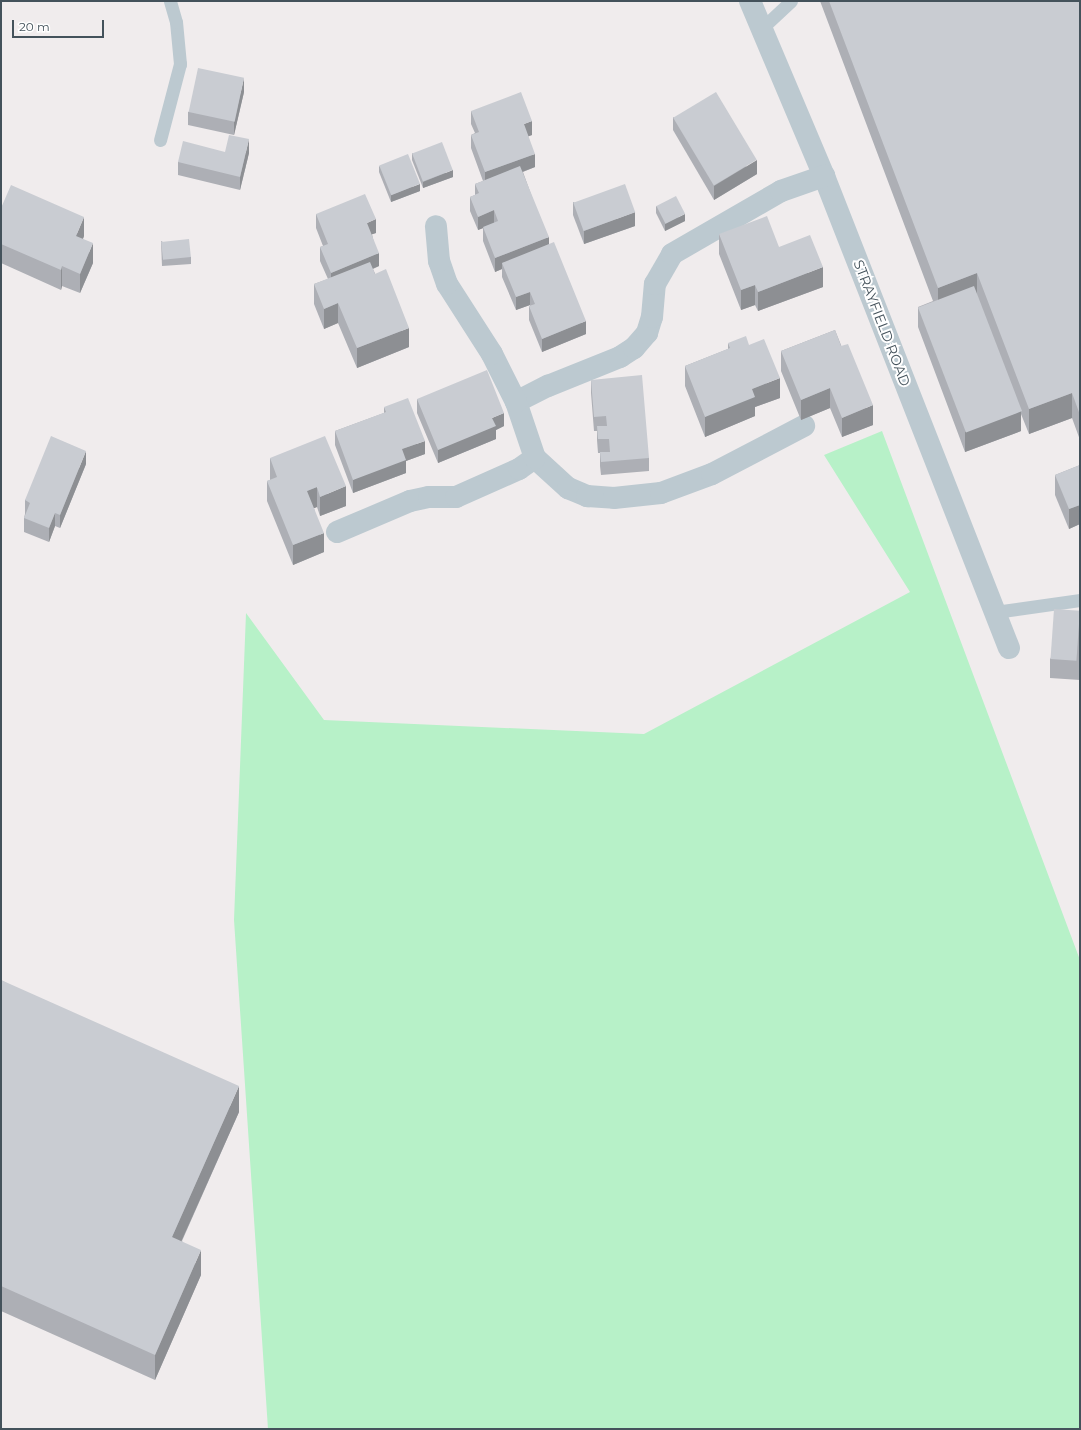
<!DOCTYPE html>
<html>
<head>
<meta charset="utf-8">
<style>
	body { margin:0 }
	#map { position:relative; width:1081px; height:1430px; overflow:hidden; background:#f0eced; font-family:Montserrat,sans-serif }
	div>[style] { position:absolute }
	[style*='--x'] { left:calc(var(--x)*1px); top:calc(var(--y)*1px); width:calc(var(--w)*1px); rotate:calc(var(--a)*1deg) }
	.green>* { inset:0; background:#b7f1c8 }
	.lane>* { height:13px; margin:-6.5px; padding:0 6.5px; transform-origin:6.5px; border-radius:6.5px; background:#bcc9d0 }
	.street>* { height:22px; margin:-11px; padding:0 11px; transform-origin:11px; border-radius:11px; background:#bcc9d0 }
	.wall>* { inset:0; background:#adafb5 }
	.shaded-wall>* { inset:0; background:#8d8f93 }
	.building>* { inset:0; background:#c9ccd2; transform-origin:0 0 }
	span { translate:-50% -50%; white-space:nowrap; text-align:center; line-height:1.15; -webkit-text-stroke:4px #fff; paint-order:stroke }
	.street-label { font-size:14px; color:#44525b }
	.frame { position:absolute; inset:0; border:2px solid #44525b; pointer-events:none }
	.scale { position:absolute; left:12px; top:20px; width:92px; height:18px; box-sizing:border-box; border:2px solid #44525b; border-top:0; padding-left:5px; font-size:12px; line-height:14px; white-space:nowrap; color:#44525b; -webkit-text-stroke:3px #fff; paint-order:stroke }
</style>
</head>
<body>
<div id="map">
	<div class="green">
		<i style="clip-path:polygon(882px 431px,1080px 960px,1080px 1429px,268px 1429px,234px 920px,246px 613px,324px 720px,644px 734px,910px 592px,824px 455px)"></i>
	</div>
	<div class="lane">
		<i style="--x:761;--y:29;--w:41;--a:-43"></i>
		<i style="--x:160;--y:140;--w:79;--a:-75.3"></i>
		<i style="--x:180;--y:64;--w:42;--a:-95.4"></i>
		<i style="--x:176;--y:22;--w:22;--a:-106"></i>
		<i style="--x:995;--y:612;--w:86;--a:-8"></i>
	</div>
	<div class="street">
		<i style="--x:750;--y:1;--w:190;--a:67.1"></i>
		<i style="--x:824;--y:176;--w:507;--a:68.6"></i>
		<i style="--x:516;--y:402;--w:36;--a:-27"></i>
		<i style="--x:548;--y:386;--w:78;--a:-21.9"></i>
		<i style="--x:620;--y:357;--w:17;--a:-33"></i>
		<i style="--x:634;--y:348;--w:20;--a:-49"></i>
		<i style="--x:647;--y:333;--w:17;--a:-73"></i>
		<i style="--x:652;--y:317;--w:33;--a:-85"></i>
		<i style="--x:655;--y:284;--w:34;--a:-60"></i>
		<i style="--x:672;--y:254;--w:126;--a:-30"></i>
		<i style="--x:781;--y:191;--w:46;--a:-19.2"></i>
		<i style="--x:535;--y:458;--w:45;--a:42.3"></i>
		<i style="--x:568;--y:488;--w:21;--a:23"></i>
		<i style="--x:587;--y:496;--w:27;--a:4"></i>
		<i style="--x:614;--y:498;--w:47;--a:-6.1"></i>
		<i style="--x:661;--y:493;--w:54;--a:-20.4"></i>
		<i style="--x:712;--y:474;--w:104;--a:-27.6"></i>
		<i style="--x:337;--y:532;--w:79;--a:-23"></i>
		<i style="--x:410;--y:501;--w:19;--a:-12"></i>
		<i style="--x:429;--y:497;--w:27;--a:0"></i>
		<i style="--x:456;--y:497;--w:69;--a:-24"></i>
		<i style="--x:519;--y:469;--w:19;--a:-35"></i>
		<i style="--x:535;--y:458;--w:59;--a:-108.7"></i>
		<i style="--x:516;--y:402;--w:54;--a:-116.6"></i>
		<i style="--x:492;--y:354;--w:83;--a:-122.7"></i>
		<i style="--x:447;--y:284;--w:24;--a:-109"></i>
		<i style="--x:439;--y:261;--w:35;--a:-95"></i>
	</div>
	<div class="wall">
		<i style="clip-path:polygon(820px 1px,1080px 1px,1080px 440px,1072px 418px,1029px 434px,1021px 414px,1021px 431px,965px 452px,918px 327px,918px 307px,933px 301px)"></i>
		<i style="clip-path:polygon(244px 92px,234px 135px,188px 125px,188px 112px)"></i>
		<i style="clip-path:polygon(471px 111px,532px 135px,528px 136px,535px 167px,523px 172px,549px 244px,586px 334px,542px 352px,529px 320px,529px 306px,530px 306px,530px 305px,516px 310px,502px 277px,502px 269px,495px 272px,483px 241px,483px 228px,478px 230px,470px 211px,470px 197px,475px 195px,475px 184px,483px 181px,471px 148px,471px 135px,475px 133px,471px 124px)"></i>
		<i style="clip-path:polygon(673px 117px,757px 174px,714px 200px,673px 130px)"></i>
		<i style="clip-path:polygon(225px 152px,249px 153px,240px 190px,178px 175px,178px 162px)"></i>
		<i style="clip-path:polygon(412px 153px,453px 177px,423px 188px,412px 160px)"></i>
		<i style="clip-path:polygon(379px 166px,420px 191px,391px 202px,379px 172px)"></i>
		<i style="clip-path:polygon(573px 202px,635px 226px,584px 244px,573px 215px)"></i>
		<i style="clip-path:polygon(656px 206px,685px 221px,665px 231px,656px 213px)"></i>
		<i style="clip-path:polygon(1px 208px,84px 236px,83px 239px,93px 263px,80px 293px,62px 286px,61px 290px,1px 263px)"></i>
		<i style="clip-path:polygon(316px 214px,376px 233px,372px 234px,379px 266px,373px 269px,409px 347px,357px 368px,338px 323px,324px 329px,314px 304px,314px 284px,328px 279px,320px 261px,320px 247px,323px 246px,316px 228px)"></i>
		<i style="clip-path:polygon(719px 234px,779px 247px,823px 287px,758px 311px,755px 305px,741px 310px,719px 254px)"></i>
		<i style="clip-path:polygon(161px 241px,191px 257px,191px 264px,162px 266px)"></i>
		<i style="clip-path:polygon(835px 330px,873px 425px,842px 437px,830px 408px,801px 420px,781px 371px,781px 351px)"></i>
		<i style="clip-path:polygon(728px 343px,780px 398px,755px 407px,755px 416px,705px 437px,685px 386px,685px 366px,728px 349px)"></i>
		<i style="clip-path:polygon(591px 380px,649px 458px,649px 471px,601px 475px,600px 466px,600px 453px,598px 453px,597px 440px,597px 431px,594px 431px,591px 393px)"></i>
		<i style="clip-path:polygon(417px 399px,504px 426px,496px 430px,496px 439px,438px 463px,417px 413px)"></i>
		<i style="clip-path:polygon(384px 407px,425px 454px,406px 461px,406px 473px,353px 493px,335px 445px,335px 431px,384px 413px)"></i>
		<i style="clip-path:polygon(270px 458px,346px 506px,320px 516px,317px 507px,314px 508px,324px 552px,293px 565px,267px 501px,267px 481px,270px 480px)"></i>
		<i style="clip-path:polygon(86px 464px,60px 528px,55px 526px,49px 542px,24px 532px,24px 518px,25px 514px,25px 500px)"></i>
		<i style="clip-path:polygon(1080px 465px,1080px 524px,1069px 529px,1055px 495px,1055px 475px)"></i>
		<i style="clip-path:polygon(1080px 611px,1080px 680px,1050px 678px,1050px 659px)"></i>
		<i style="clip-path:polygon(1px 980px,239px 1112px,182px 1241px,201px 1275px,155px 1380px,1px 1311px)"></i>
	</div>
	<div class="shaded-wall">
		<i style="clip-path:polygon(244px 78px,244px 92px,234px 135px,234px 122px)"></i>
		<i style="clip-path:polygon(532px 121px,532px 135px,524px 138px,524px 124px)"></i>
		<i style="clip-path:polygon(249px 139px,249px 153px,240px 190px,240px 177px)"></i>
		<i style="clip-path:polygon(535px 154px,535px 167px,485px 186px,485px 172px)"></i>
		<i style="clip-path:polygon(757px 160px,757px 174px,714px 200px,714px 186px)"></i>
		<i style="clip-path:polygon(453px 170px,453px 177px,423px 188px,423px 182px)"></i>
		<i style="clip-path:polygon(420px 184px,420px 191px,391px 202px,391px 195px)"></i>
		<i style="clip-path:polygon(494px 210px,494px 224px,478px 230px,478px 217px)"></i>
		<i style="clip-path:polygon(635px 212px,635px 226px,584px 244px,584px 231px)"></i>
		<i style="clip-path:polygon(685px 214px,685px 221px,665px 231px,665px 224px)"></i>
		<i style="clip-path:polygon(84px 217px,84px 236px,76px 255px,76px 236px)"></i>
		<i style="clip-path:polygon(376px 219px,376px 233px,367px 236px,367px 223px)"></i>
		<i style="clip-path:polygon(549px 237px,549px 250px,502px 263px,502px 269px,495px 272px,495px 258px)"></i>
		<i style="clip-path:polygon(93px 243px,93px 263px,80px 293px,80px 274px)"></i>
		<i style="clip-path:polygon(379px 253px,379px 266px,331px 286px,331px 273px)"></i>
		<i style="clip-path:polygon(62px 266px,62px 286px,61px 290px,61px 270px)"></i>
		<i style="clip-path:polygon(823px 267px,823px 287px,758px 311px,758px 292px)"></i>
		<i style="clip-path:polygon(977px 273px,977px 298px,938px 313px,938px 288px)"></i>
		<i style="clip-path:polygon(755px 285px,755px 305px,741px 310px,741px 290px)"></i>
		<i style="clip-path:polygon(530px 292px,530px 305px,516px 310px,516px 297px)"></i>
		<i style="clip-path:polygon(338px 303px,338px 323px,324px 329px,324px 309px)"></i>
		<i style="clip-path:polygon(586px 321px,586px 334px,542px 352px,542px 339px)"></i>
		<i style="clip-path:polygon(409px 328px,409px 347px,357px 368px,357px 348px)"></i>
		<i style="clip-path:polygon(780px 378px,780px 398px,755px 407px,755px 416px,705px 437px,705px 417px,752px 389px)"></i>
		<i style="clip-path:polygon(830px 388px,830px 408px,801px 420px,801px 400px)"></i>
		<i style="clip-path:polygon(1072px 393px,1072px 418px,1029px 434px,1029px 409px)"></i>
		<i style="clip-path:polygon(873px 405px,873px 425px,842px 437px,842px 418px)"></i>
		<i style="clip-path:polygon(1021px 411px,1021px 431px,965px 452px,965px 432px)"></i>
		<i style="clip-path:polygon(504px 413px,504px 426px,496px 430px,496px 439px,438px 463px,438px 450px,492px 418px)"></i>
		<i style="clip-path:polygon(425px 441px,425px 454px,406px 461px,406px 473px,353px 493px,353px 480px,402px 449px)"></i>
		<i style="clip-path:polygon(86px 451px,86px 464px,60px 528px,60px 515px)"></i>
		<i style="clip-path:polygon(346px 486px,346px 506px,320px 516px,320px 497px)"></i>
		<i style="clip-path:polygon(317px 487px,317px 507px,307px 511px,307px 491px)"></i>
		<i style="clip-path:polygon(1080px 505px,1080px 524px,1069px 529px,1069px 509px)"></i>
		<i style="clip-path:polygon(55px 513px,55px 526px,49px 542px,49px 528px)"></i>
		<i style="clip-path:polygon(324px 533px,324px 552px,293px 565px,293px 545px)"></i>
		<i style="clip-path:polygon(239px 1086px,239px 1112px,172px 1262px,172px 1237px)"></i>
		<i style="clip-path:polygon(201px 1250px,201px 1275px,155px 1380px,155px 1355px)"></i>
	</div>
	<div class="building">
		<i style="clip-path:polygon(829px 1px,1080px 1px,1080px 415px,1072px 393px,1029px 409px,977px 273px,938px 288px)"></i>
		<i style="left:198px;top:68px;width:47px;height:45px;rotate:12deg"></i>
		<i style="clip-path:polygon(521px 92px,532px 121px,524px 124px,535px 154px,485px 172px,471px 135px,479px 132px,471px 111px)"></i>
		<i style="left:716px;top:92px;width:79px;height:50px;rotate:59deg"></i>
		<i style="clip-path:polygon(229px 135px,249px 139px,240px 177px,178px 162px,183px 141px,225px 152px)"></i>
		<i style="left:442px;top:142px;width:30px;height:32px;rotate:69deg"></i>
		<i style="left:408px;top:154px;width:32px;height:31px;rotate:68deg"></i>
		<i style="clip-path:polygon(520px 166px,549px 237px,495px 258px,483px 227px,498px 221px,494px 210px,478px 217px,470px 197px,479px 193px,475px 184px)"></i>
		<i style="left:625px;top:184px;width:30px;height:55px;rotate:70deg"></i>
		<i style="clip-path:polygon(11px 185px,84px 217px,76px 236px,93px 243px,80px 274px,62px 266px,61px 270px,1px 244px,1px 208px)"></i>
		<i style="clip-path:polygon(365px 194px,376px 219px,367px 223px,379px 253px,331px 273px,320px 247px,328px 244px,316px 214px)"></i>
		<i style="left:676px;top:196px;width:20px;height:22px;rotate:63deg"></i>
		<i style="clip-path:polygon(767px 216px,779px 247px,810px 235px,823px 267px,758px 292px,755px 285px,741px 290px,719px 234px)"></i>
		<i style="left:189px;top:239px;width:18px;height:28px;rotate:84deg"></i>
		<i style="clip-path:polygon(554px 242px,586px 321px,542px 339px,529px 306px,535px 304px,530px 292px,516px 297px,502px 263px)"></i>
		<i style="clip-path:polygon(370px 262px,375px 274px,386px 269px,409px 328px,357px 348px,338px 303px,324px 309px,314px 284px)"></i>
		<i style="left:974px;top:286px;width:134px;height:60px;rotate:69deg"></i>
		<i style="clip-path:polygon(835px 330px,841px 346px,848px 344px,873px 405px,842px 418px,830px 388px,801px 400px,781px 351px)"></i>
		<i style="clip-path:polygon(746px 336px,749px 345px,764px 339px,780px 378px,752px 389px,755px 397px,705px 417px,685px 366px,730px 348px,728px 343px)"></i>
		<i style="clip-path:polygon(487px 370px,504px 413px,492px 418px,496px 426px,438px 450px,417px 399px)"></i>
		<i style="clip-path:polygon(642px 375px,649px 458px,601px 462px,600px 452px,610px 452px,609px 439px,598px 439px,597px 426px,607px 426px,606px 416px,594px 417px,591px 380px)"></i>
		<i style="clip-path:polygon(408px 398px,425px 441px,402px 449px,406px 460px,353px 480px,335px 431px,386px 412px,384px 407px)"></i>
		<i style="clip-path:polygon(51px 436px,86px 451px,60px 515px,55px 513px,49px 528px,24px 518px,30px 503px,25px 500px)"></i>
		<i style="clip-path:polygon(325px 436px,346px 486px,320px 497px,317px 487px,307px 491px,324px 533px,293px 545px,267px 481px,277px 477px,270px 458px)"></i>
		<i style="clip-path:polygon(1080px 465px,1080px 505px,1069px 509px,1055px 475px)"></i>
		<i style="left:1054px;top:609px;width:26px;height:50px;rotate:4deg"></i>
		<i style="clip-path:polygon(1px 980px,239px 1086px,172px 1237px,201px 1250px,155px 1355px,1px 1286px)"></i>
	</div>
	<div class="street-label">
		<span style="left:882px;top:323px;rotate:69deg">STRAYFIELD ROAD</span>
	</div>
	<div class="frame"></div>
	<div class="scale">20 m</div>
</div>
</body>
</html>
